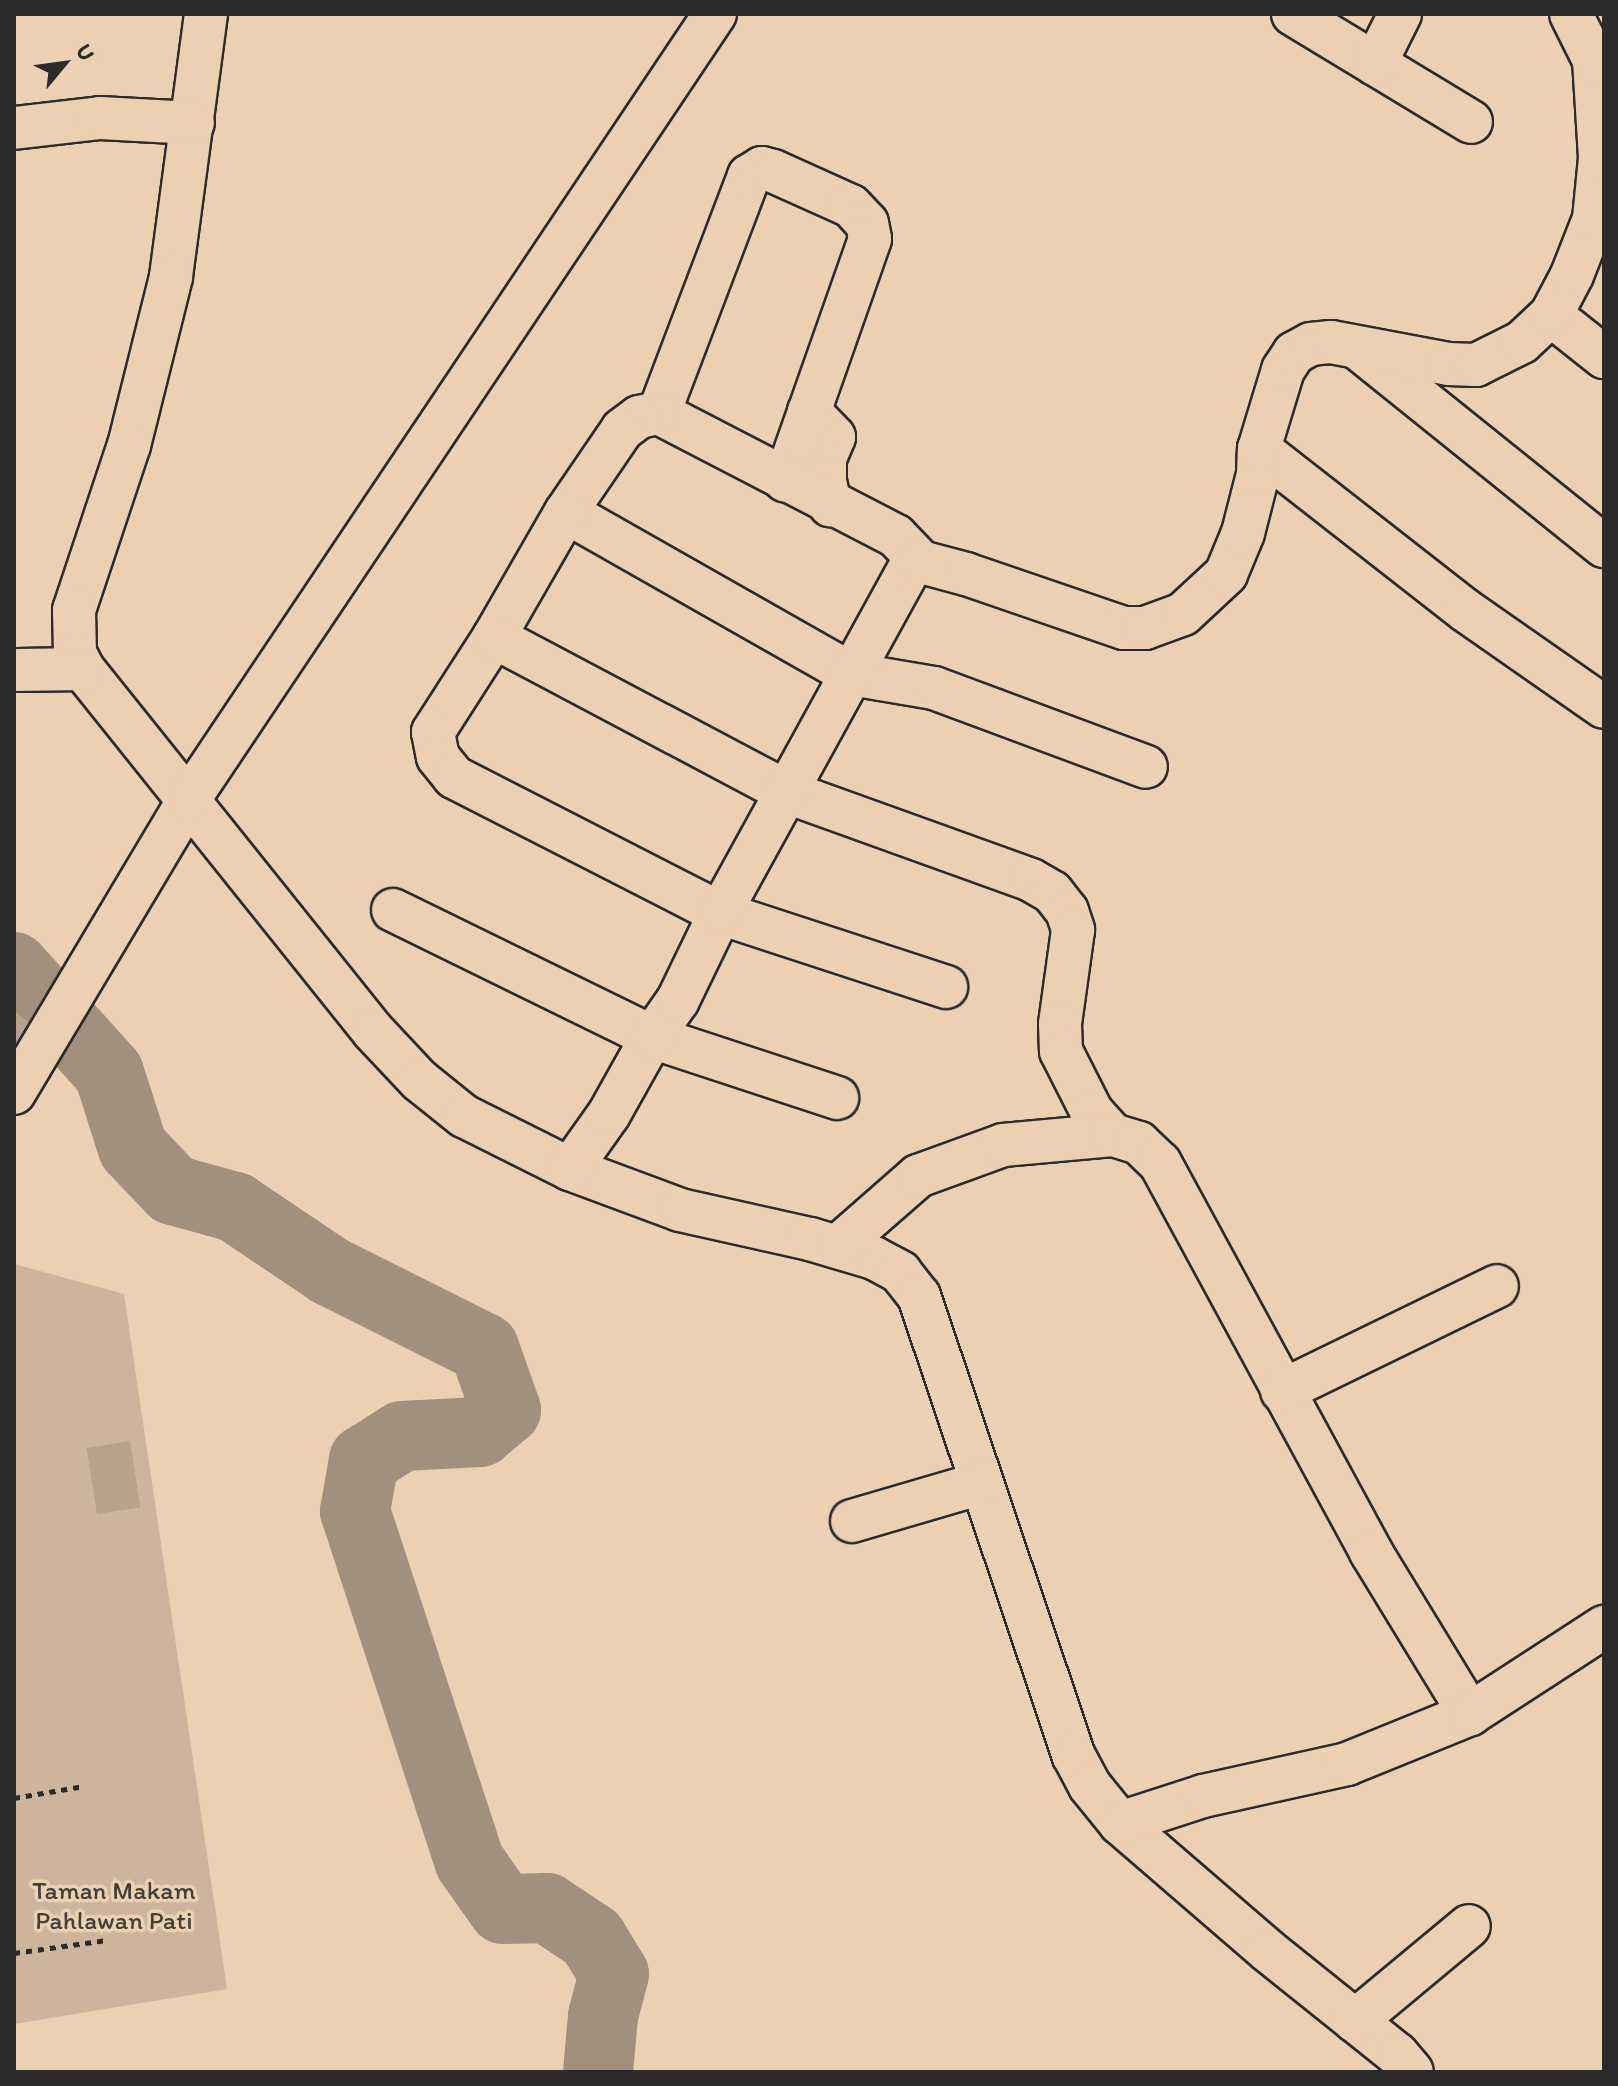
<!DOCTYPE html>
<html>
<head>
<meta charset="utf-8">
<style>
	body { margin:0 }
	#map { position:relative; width:1618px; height:2086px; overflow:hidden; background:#ebd0b2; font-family:Itim,sans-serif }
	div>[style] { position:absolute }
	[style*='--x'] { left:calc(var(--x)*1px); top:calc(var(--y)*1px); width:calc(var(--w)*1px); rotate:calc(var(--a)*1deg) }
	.green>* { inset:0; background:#ccb59c }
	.river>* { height:70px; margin:-35px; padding:0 35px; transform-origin:35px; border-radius:35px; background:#a2907f }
	.building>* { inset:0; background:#b6a28d; transform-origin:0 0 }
	.path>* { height:5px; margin-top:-2.5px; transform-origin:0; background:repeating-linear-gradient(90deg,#2b2b2b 0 6px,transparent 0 12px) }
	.roads { filter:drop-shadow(2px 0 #2b2b2b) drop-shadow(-2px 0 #2b2b2b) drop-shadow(0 2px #2b2b2b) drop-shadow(0 -2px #2b2b2b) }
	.minor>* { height:42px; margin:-21px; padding:0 21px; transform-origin:21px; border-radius:21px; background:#ebd0b2 }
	span { translate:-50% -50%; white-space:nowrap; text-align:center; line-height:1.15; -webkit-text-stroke:7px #ebd0b2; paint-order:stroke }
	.park-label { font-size:26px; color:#43403c }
	.frame { position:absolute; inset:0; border:16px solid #2b2b2b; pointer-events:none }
	.north { position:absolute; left:24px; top:24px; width:80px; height:80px; -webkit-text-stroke:6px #ebd0b2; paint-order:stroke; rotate:61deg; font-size:22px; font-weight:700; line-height:32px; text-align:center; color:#2b2b2b }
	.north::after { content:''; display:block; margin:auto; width:28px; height:36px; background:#2b2b2b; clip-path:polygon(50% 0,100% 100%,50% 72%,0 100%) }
</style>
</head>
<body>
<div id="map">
	<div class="green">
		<i style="clip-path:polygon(14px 1264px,124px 1294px,227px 1989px,14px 2024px)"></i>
	</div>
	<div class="river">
		<i style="--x:14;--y:967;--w:142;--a:48.1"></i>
		<i style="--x:109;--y:1073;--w:79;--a:72.3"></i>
		<i style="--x:133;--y:1148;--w:58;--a:46.4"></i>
		<i style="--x:173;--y:1190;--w:64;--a:15.3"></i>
		<i style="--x:235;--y:1207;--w:115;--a:34"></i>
		<i style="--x:330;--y:1271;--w:172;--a:26.6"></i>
		<i style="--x:484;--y:1348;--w:66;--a:70.5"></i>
		<i style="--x:506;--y:1410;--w:34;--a:140"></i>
		<i style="--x:480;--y:1432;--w:78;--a:177.1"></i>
		<i style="--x:402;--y:1436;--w:45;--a:147.7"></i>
		<i style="--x:364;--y:1460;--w:52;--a:100"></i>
		<i style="--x:355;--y:1511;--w:369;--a:71.9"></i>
		<i style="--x:470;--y:1862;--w:57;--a:54.9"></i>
		<i style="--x:503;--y:1909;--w:44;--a:-1.3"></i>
		<i style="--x:547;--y:1908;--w:54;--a:33.7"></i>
		<i style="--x:592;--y:1938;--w:42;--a:58.6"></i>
		<i style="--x:614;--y:1974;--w:43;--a:104.7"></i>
		<i style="--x:603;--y:2016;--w:56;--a:95.1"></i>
	</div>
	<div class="building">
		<i style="clip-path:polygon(14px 1011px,40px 1031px,14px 1066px)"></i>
		<i style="left:130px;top:1441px;width:67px;height:44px;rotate:81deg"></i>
	</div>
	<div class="path">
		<i style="--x:14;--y:1798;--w:71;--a:-9.7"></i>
		<i style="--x:14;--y:1953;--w:94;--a:-8"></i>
	</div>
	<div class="roads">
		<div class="minor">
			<i style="--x:206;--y:14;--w:265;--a:97.6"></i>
			<i style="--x:171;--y:277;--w:173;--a:104"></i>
			<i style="--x:129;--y:445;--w:174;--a:108.4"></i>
			<i style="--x:74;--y:610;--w:43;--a:88.7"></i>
			<i style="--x:75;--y:653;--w:18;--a:63"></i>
			<i style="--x:83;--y:669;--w:464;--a:51.3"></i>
			<i style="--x:373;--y:1031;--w:67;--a:46.8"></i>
			<i style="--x:419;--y:1080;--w:58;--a:38.7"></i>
			<i style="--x:464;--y:1116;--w:119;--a:26.6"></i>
			<i style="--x:570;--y:1169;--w:117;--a:20.4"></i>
			<i style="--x:680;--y:1210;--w:133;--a:12.6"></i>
			<i style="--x:810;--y:1239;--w:67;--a:16.5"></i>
			<i style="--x:874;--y:1258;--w:30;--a:28"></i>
			<i style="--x:900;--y:1272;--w:31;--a:52"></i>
			<i style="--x:919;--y:1296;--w:485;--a:71.4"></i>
			<i style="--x:1074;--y:1756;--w:34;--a:62"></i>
			<i style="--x:1090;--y:1786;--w:48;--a:51"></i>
			<i style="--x:1120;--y:1823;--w:194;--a:40.8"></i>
			<i style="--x:1267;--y:1950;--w:166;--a:38.7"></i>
			<i style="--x:1397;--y:2054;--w:23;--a:50"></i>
			<i style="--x:1293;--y:14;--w:208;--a:31.2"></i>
			<i style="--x:1375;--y:64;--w:56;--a:-63.4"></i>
			<i style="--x:14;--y:128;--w:87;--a:-6.6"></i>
			<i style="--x:100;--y:118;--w:93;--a:3.1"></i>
			<i style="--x:1551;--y:315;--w:68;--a:38.4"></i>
			<i style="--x:1360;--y:350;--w:313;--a:38.8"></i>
			<i style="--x:809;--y:411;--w:36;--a:46"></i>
			<i style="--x:834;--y:437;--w:23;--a:113"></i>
			<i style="--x:825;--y:458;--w:23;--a:90"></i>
			<i style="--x:825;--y:481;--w:25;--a:78"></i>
			<i style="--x:659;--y:413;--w:254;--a:-69.2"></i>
			<i style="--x:749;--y:176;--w:15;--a:-32"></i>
			<i style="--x:762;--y:168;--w:11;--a:15"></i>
			<i style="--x:773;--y:171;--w:85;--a:24.2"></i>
			<i style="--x:851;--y:206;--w:23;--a:47"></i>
			<i style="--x:867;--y:223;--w:16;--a:79"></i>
			<i style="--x:870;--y:239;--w:256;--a:109.4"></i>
			<i style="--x:1259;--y:449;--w:261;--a:38"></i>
			<i style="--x:1465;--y:610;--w:169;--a:34.9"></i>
			<i style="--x:566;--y:512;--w:328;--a:29.6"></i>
			<i style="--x:851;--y:674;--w:84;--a:9.6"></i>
			<i style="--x:934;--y:688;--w:226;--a:20.4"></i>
			<i style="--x:921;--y:562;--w:36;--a:-134"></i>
			<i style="--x:896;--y:536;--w:267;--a:-152.6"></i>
			<i style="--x:659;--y:413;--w:20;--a:169"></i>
			<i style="--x:639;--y:417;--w:21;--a:143"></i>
			<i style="--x:622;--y:430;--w:99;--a:124.3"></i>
			<i style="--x:566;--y:512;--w:144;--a:119.9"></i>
			<i style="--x:494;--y:637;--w:113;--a:122.7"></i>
			<i style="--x:433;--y:732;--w:25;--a:79"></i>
			<i style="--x:438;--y:757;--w:26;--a:51"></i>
			<i style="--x:454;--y:777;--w:299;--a:27.1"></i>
			<i style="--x:720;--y:913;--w:238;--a:18.1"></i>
			<i style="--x:494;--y:637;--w:331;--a:27.9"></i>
			<i style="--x:787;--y:792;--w:259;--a:19.8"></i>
			<i style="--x:1031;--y:880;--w:24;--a:30"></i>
			<i style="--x:1052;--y:892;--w:24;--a:52"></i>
			<i style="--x:1067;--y:911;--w:20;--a:72"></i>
			<i style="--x:1073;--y:930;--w:95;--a:97.9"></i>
			<i style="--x:1060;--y:1024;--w:27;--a:88"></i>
			<i style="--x:1061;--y:1051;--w:68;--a:63.1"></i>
			<i style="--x:1092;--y:1112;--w:31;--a:48"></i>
			<i style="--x:14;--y:670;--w:69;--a:-0.8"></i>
			<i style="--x:393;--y:910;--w:288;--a:26.1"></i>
			<i style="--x:652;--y:1037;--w:195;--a:18.2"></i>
			<i style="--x:14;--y:1093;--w:342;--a:-59.2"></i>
			<i style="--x:189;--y:799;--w:945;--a:-56.18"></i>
			<i style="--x:570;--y:1169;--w:67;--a:-54.7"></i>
			<i style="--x:609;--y:1114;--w:88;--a:-60.8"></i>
			<i style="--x:652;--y:1037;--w:45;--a:-54.9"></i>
			<i style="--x:678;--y:1000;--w:97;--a:-64.2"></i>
			<i style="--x:720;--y:913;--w:394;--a:-61.2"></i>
			<i style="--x:910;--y:568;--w:13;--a:-29"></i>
			<i style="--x:921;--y:562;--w:47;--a:14.9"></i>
			<i style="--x:966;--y:574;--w:167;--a:18.9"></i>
			<i style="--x:1124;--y:628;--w:21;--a:0"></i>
			<i style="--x:1145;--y:628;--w:40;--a:-20.2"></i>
			<i style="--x:1183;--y:614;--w:59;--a:-42.9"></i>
			<i style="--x:1226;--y:574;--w:44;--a:-67.5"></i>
			<i style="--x:1243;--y:533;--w:61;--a:-75.7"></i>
			<i style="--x:1258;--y:474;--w:25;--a:-88"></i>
			<i style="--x:1259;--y:449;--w:83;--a:-73.1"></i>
			<i style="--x:1283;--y:370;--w:20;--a:-57"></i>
			<i style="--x:1294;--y:353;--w:19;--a:-28"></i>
			<i style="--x:1311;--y:344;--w:20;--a:-6"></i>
			<i style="--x:1331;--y:342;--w:119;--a:10.6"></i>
			<i style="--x:1448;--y:364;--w:28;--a:2"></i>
			<i style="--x:1476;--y:365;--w:51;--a:-26.6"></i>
			<i style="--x:1522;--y:342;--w:40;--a:-43"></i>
			<i style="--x:1551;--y:315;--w:45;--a:-62.3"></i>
			<i style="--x:1572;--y:275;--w:60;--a:-68.6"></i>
			<i style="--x:1594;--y:219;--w:61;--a:-84.4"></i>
			<i style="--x:1600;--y:158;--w:98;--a:-93.5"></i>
			<i style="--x:1594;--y:60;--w:51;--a:-116.6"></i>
			<i style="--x:837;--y:1247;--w:108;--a:-41.2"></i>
			<i style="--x:918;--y:1176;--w:90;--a:-20"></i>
			<i style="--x:1003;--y:1145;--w:110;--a:-5.2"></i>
			<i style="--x:1113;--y:1135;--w:27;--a:17"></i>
			<i style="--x:1139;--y:1143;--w:29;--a:44"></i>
			<i style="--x:1160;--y:1163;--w:443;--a:61.5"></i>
			<i style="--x:1371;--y:1552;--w:190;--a:58.6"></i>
			<i style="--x:1282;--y:1391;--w:239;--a:-26"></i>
			<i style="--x:852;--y:1521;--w:135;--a:-16.3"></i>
			<i style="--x:1120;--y:1823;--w:87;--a:-18"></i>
			<i style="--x:1203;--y:1796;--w:148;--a:-12.5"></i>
			<i style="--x:1347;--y:1764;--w:133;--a:-22.1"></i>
			<i style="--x:1470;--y:1714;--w:160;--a:-33"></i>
			<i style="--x:1355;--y:2021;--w:148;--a:-39.8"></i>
		</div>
	</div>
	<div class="park-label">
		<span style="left:114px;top:1906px">Taman Makam<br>Pahlawan Pati</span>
	</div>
	<div class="frame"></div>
	<div class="north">U</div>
</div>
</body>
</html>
